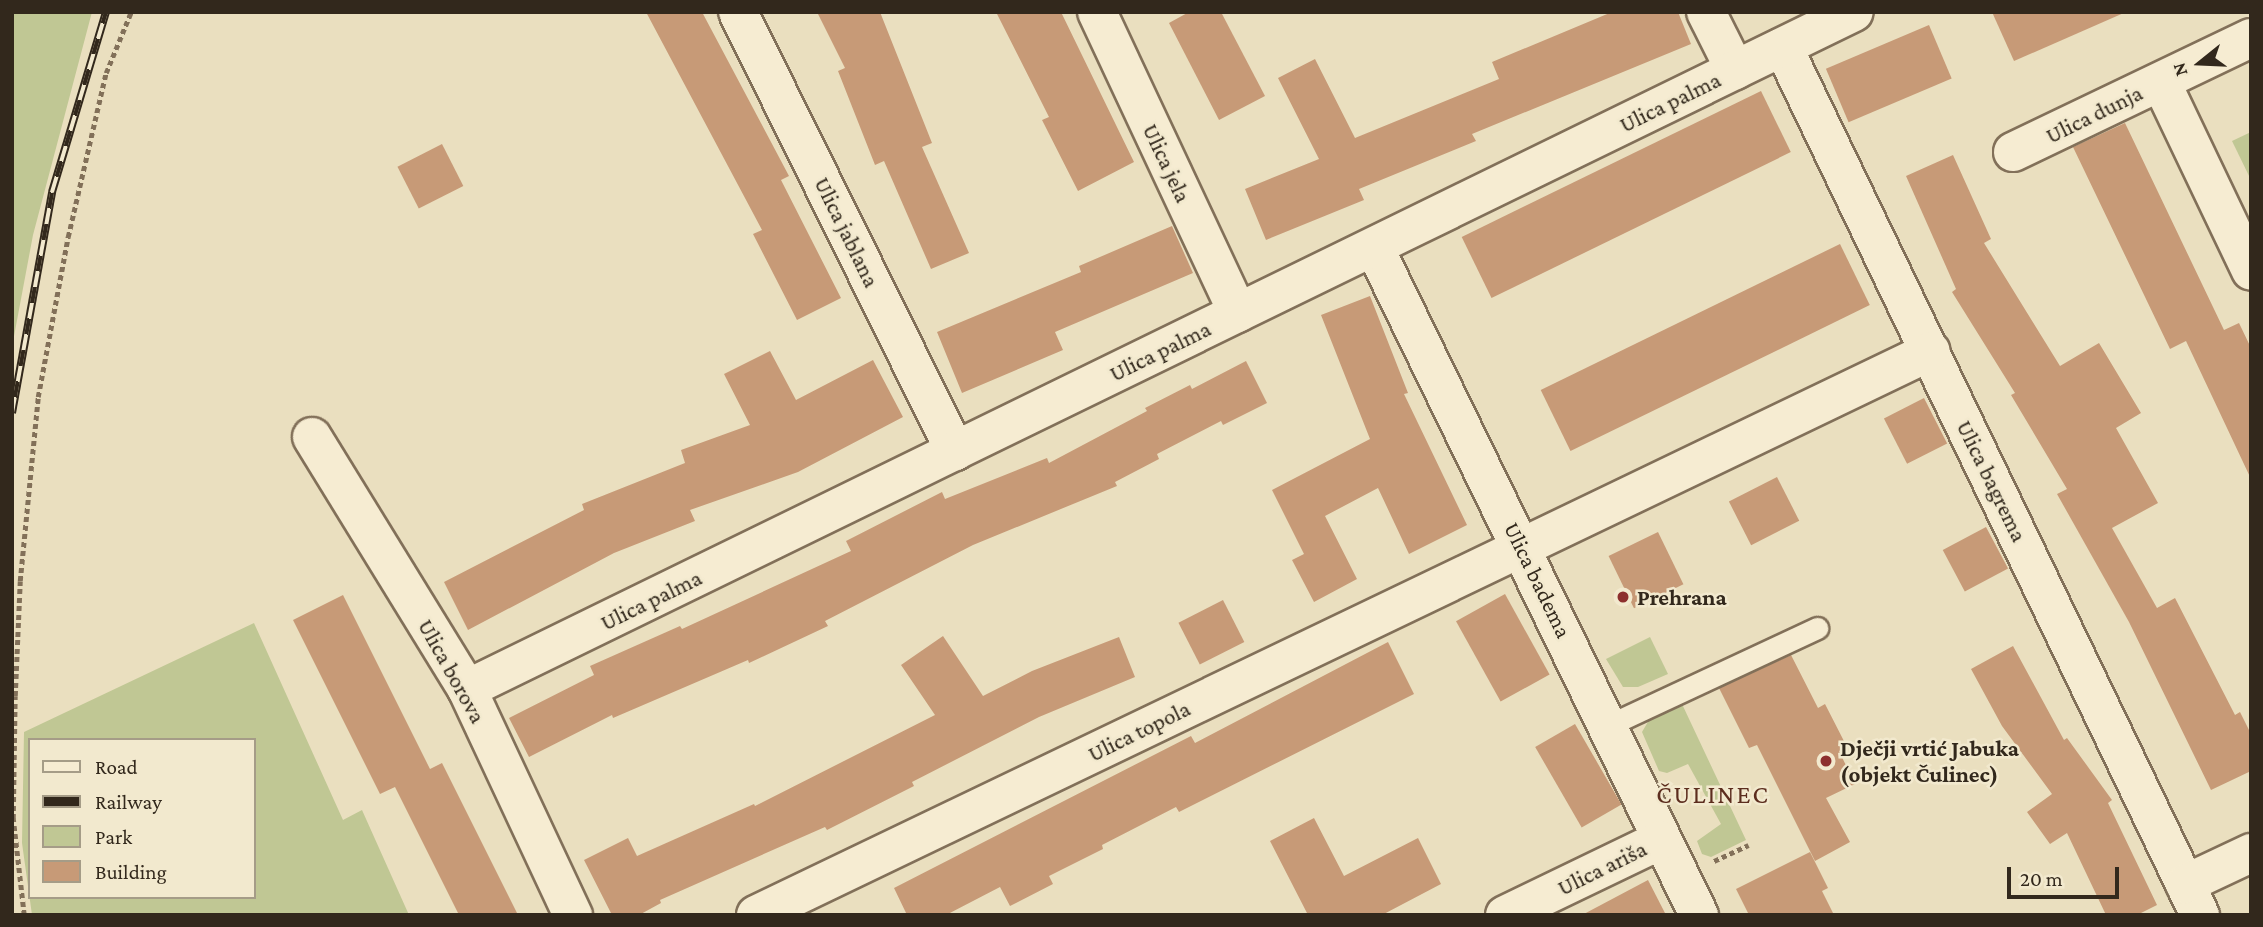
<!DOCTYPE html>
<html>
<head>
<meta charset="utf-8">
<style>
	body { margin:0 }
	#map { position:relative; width:2263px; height:927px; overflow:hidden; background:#eadfbf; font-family:"Crimson Pro",serif }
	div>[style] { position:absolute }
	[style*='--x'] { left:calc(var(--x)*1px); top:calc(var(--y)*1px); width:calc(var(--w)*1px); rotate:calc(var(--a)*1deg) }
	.green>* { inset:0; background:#c0c794 }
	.building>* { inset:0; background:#c79a77; transform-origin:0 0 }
	.path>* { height:4.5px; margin-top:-2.25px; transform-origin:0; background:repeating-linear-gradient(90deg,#827059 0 5px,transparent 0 8.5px) }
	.roads { filter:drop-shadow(2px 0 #827059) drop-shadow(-2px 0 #827059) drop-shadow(0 2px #827059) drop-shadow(0 -2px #827059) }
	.lane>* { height:21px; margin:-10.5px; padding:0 10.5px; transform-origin:10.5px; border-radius:10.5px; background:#f6ecd2 }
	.street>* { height:38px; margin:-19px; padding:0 19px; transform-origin:19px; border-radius:19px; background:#f6ecd2 }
	.rail>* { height:8px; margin-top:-4px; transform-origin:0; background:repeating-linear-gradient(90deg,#f2e9ce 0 16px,#32281c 0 32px); box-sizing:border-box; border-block:2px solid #32281c }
	.dots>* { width:19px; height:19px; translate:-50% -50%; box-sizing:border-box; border:4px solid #f2e9ce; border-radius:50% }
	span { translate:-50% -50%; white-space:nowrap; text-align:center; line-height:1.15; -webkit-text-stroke:5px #f2e9ce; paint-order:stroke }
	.street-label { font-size:23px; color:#32281c }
	.poi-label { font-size:23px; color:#32281c; font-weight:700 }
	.left { translate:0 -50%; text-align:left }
	.quarter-label { font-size:26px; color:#5c2d1e; letter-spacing:2px }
	.frame { position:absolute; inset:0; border:14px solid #32281c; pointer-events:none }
	.legend { position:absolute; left:28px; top:738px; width:228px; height:161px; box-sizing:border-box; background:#f2e9ce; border:2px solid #a59c87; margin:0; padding:9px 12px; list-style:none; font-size:21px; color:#32281c }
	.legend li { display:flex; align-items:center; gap:14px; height:35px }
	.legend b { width:35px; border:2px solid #a59c87 }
	.north { position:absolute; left:2165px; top:28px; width:70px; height:70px; -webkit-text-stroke:5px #f2e9ce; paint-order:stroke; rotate:252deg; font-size:19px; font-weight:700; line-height:28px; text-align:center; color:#32281c }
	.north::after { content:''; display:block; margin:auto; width:24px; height:32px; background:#32281c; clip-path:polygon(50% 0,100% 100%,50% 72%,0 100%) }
	.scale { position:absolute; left:2007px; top:867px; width:112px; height:32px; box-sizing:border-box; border:4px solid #32281c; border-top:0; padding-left:9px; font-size:21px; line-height:24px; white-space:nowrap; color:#32281c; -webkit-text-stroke:5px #f2e9ce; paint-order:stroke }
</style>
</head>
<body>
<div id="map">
	<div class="green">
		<i style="clip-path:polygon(12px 12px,92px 12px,33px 235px,12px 347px)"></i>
		<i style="clip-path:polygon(2251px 132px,2251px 180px,2232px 141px)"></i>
		<i style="clip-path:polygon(evenodd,254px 623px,343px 820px,362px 810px,409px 915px,32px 915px,22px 843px,24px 732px,254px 623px,30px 740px,254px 740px,254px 897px,30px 897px,30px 740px)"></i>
		<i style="clip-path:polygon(1650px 637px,1668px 674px,1638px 687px,1623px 687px,1606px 659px)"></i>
		<i style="clip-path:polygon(1682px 704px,1746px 840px,1711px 857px,1702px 854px,1697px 841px,1721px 824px,1688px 764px,1667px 773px,1659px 771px,1642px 732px,1649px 720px)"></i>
	</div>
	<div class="building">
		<i style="clip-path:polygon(646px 12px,702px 12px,789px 176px,781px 180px,841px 298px,797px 320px,753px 234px,762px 230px)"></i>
		<i style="clip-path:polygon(817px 12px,880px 12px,932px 143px,922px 147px,969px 253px,931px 269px,884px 161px,875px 165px,838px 71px,845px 68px)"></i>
		<i style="clip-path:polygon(996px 12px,1061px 12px,1134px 162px,1078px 191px,1042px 120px,1049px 117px)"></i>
		<i style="clip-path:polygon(1189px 12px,1221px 12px,1265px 96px,1219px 120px,1169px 23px)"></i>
		<i style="clip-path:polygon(1612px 12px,1678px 12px,1691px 44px,1472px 134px,1476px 141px,1359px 189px,1364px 200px,1266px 240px,1245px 189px,1319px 159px,1278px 78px,1315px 59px,1355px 138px,1499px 79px,1492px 62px)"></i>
		<i style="clip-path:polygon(1992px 12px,2126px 12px,2014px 61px)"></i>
		<i style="left:1929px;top:25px;width:58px;height:112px;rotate:67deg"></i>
		<i style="left:1761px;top:91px;width:68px;height:333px;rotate:64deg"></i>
		<i style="clip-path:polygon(2125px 123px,2224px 330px,2239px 323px,2251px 348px,2251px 479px,2186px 341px,2170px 349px,2073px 147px)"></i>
		<i style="left:442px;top:144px;width:47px;height:50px;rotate:63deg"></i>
		<i style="clip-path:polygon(1953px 155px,1991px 239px,1984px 243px,2060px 366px,2099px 343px,2141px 413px,2116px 428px,2158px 503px,2112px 528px,2157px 608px,2175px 598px,2235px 715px,2240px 712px,2251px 734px,2251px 771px,2211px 790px,2129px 622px,2057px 494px,2067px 489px,2011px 395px,2015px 393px,1952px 292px,1956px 289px,1906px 176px)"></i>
		<i style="clip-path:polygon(1172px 226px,1193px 273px,1055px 332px,1063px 350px,962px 393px,937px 332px,1081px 272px,1079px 266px)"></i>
		<i style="left:1840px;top:244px;width:68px;height:333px;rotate:64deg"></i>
		<i style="clip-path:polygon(1370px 296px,1408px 393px,1404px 394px,1467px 525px,1409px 554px,1378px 488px,1325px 516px,1357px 579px,1314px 602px,1292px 560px,1304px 554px,1272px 490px,1370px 439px,1321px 315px)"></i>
		<i style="clip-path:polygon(770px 351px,796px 400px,873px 360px,903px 417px,798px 472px,690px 510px,695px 521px,614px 553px,468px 630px,444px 582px,584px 510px,582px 504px,685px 463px,681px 450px,750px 425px,724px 374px)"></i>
		<i style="clip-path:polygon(1246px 361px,1267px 403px,1223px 425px,1221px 421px,1157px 454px,1159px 459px,1115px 482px,1117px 486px,973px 545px,825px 621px,828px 626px,749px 663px,748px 660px,613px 718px,612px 715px,529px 757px,509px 718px,594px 675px,590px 666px,680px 626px,682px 629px,851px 551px,846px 541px,942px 492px,945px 499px,1047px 458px,1049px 463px,1147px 411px,1145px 408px,1190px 385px,1192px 389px)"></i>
		<i style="left:1924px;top:398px;width:51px;height:45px;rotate:63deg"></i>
		<i style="left:1777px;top:477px;width:49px;height:54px;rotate:63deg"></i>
		<i style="left:1986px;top:527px;width:47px;height:49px;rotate:62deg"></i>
		<i style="left:1658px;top:532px;width:58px;height:55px;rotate:64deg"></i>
		<i style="left:1505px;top:594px;width:92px;height:56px;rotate:61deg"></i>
		<i style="clip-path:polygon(343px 595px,430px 769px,442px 763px,518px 915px,459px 915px,395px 787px,380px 794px,293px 620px)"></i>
		<i style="left:1223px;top:600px;width:47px;height:50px;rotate:63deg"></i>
		<i style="clip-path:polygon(943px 636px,983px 696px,1032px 671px,1119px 637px,1135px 677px,1039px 717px,912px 782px,914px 786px,827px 830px,825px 827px,660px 900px,661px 903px,639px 915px,612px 915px,584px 860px,628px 838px,637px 856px,754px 804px,755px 806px,935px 715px,901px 665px)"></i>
		<i style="clip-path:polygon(1388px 642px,1414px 694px,1179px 812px,1176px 807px,1102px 845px,1103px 849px,1049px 876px,1053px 884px,1010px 906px,1000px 887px,946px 915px,907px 915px,894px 888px,1191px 736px,1195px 743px)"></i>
		<i style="clip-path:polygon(2013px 646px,2064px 740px,2067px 738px,2112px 800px,2108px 803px,2157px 905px,2137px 915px,2106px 915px,2067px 833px,2050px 844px,2027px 812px,2052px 794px,2002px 726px,1971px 669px)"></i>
		<i style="clip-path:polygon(1791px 655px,1818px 708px,1825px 704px,1847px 747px,1839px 751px,1855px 784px,1826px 798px,1850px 842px,1815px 861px,1757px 745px,1749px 748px,1719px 688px)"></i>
		<i style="left:1575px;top:724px;width:93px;height:46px;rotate:60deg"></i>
		<i style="clip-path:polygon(1314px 818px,1344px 876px,1418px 838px,1441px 884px,1382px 915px,1308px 915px,1270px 841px)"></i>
		<i style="clip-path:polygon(1810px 852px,1828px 888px,1822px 891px,1834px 915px,1749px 915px,1736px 889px)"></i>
		<i style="clip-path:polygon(1648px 880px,1666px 915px,1582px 915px)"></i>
	</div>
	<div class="path">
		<i style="--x:1714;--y:861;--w:38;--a:-25"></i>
		<i style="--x:24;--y:915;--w:97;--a:-96.5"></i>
		<i style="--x:13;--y:819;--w:123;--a:-89.1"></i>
		<i style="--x:15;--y:696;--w:115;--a:-87.5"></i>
		<i style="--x:20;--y:581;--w:185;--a:-84.4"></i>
		<i style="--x:38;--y:397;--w:163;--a:-79.4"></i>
		<i style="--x:68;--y:237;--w:168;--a:-77"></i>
		<i style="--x:106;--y:73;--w:66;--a:-67.7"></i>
	</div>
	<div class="roads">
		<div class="lane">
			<i style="--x:1607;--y:726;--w:232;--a:-25"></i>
		</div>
		<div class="street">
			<i style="--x:738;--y:12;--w:490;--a:63.7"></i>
			<i style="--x:1097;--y:12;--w:332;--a:64.9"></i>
			<i style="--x:1706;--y:12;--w:65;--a:63.4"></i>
			<i style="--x:1783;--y:47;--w:963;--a:64.34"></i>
			<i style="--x:2161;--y:82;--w:209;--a:64.5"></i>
			<i style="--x:2013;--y:152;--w:264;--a:-25.6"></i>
			<i style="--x:1374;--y:247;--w:743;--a:64.06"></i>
			<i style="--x:312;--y:437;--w:296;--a:58.4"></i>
			<i style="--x:467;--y:689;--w:250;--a:64.9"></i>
			<i style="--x:467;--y:689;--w:1543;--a:-26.02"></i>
			<i style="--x:2185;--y:884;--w:73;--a:-25.2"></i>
			<i style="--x:756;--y:915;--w:1303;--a:-25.64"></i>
			<i style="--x:1505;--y:915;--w:173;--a:-25.7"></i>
		</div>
	</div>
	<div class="rail">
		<i style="--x:12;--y:413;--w:225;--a:-79.7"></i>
		<i style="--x:52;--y:192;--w:188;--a:-73.3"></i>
	</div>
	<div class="dots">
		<i style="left:1623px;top:597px;background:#8d2f2d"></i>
		<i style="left:1826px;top:761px;background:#8d2f2d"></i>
	</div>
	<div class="street-label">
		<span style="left:1670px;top:102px;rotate:-26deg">Ulica palma</span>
		<span style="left:2094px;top:114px;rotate:-26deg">Ulica dunja</span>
		<span style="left:1167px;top:163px;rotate:65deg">Ulica jela</span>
		<span style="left:847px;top:232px;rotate:64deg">Ulica jablana</span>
		<span style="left:1160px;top:351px;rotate:-26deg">Ulica palma</span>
		<span style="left:1992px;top:481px;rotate:64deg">Ulica bagrema</span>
		<span style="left:1538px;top:580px;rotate:64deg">Ulica badema</span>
		<span style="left:651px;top:600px;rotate:-26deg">Ulica palma</span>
		<span style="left:452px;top:671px;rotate:61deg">Ulica borova</span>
		<span style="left:1139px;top:731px;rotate:-26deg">Ulica topola</span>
		<span style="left:1602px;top:868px;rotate:-26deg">Ulica ariša</span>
	</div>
	<div class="poi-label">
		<span class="left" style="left:1637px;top:597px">Prehrana</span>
		<span class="left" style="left:1840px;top:761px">Dječji vrtić Jabuka<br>(objekt Čulinec)</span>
	</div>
	<div class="quarter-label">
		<span style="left:1713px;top:795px">ČULINEC</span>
	</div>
	<div class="frame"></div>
	<ul class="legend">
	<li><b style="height:9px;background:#f6ecd2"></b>Road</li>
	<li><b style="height:9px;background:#32281c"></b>Railway</li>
	<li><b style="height:19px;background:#c0c794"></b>Park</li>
	<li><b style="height:19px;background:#c79a77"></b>Building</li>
	</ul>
	<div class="north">N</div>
	<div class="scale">20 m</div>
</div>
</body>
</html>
